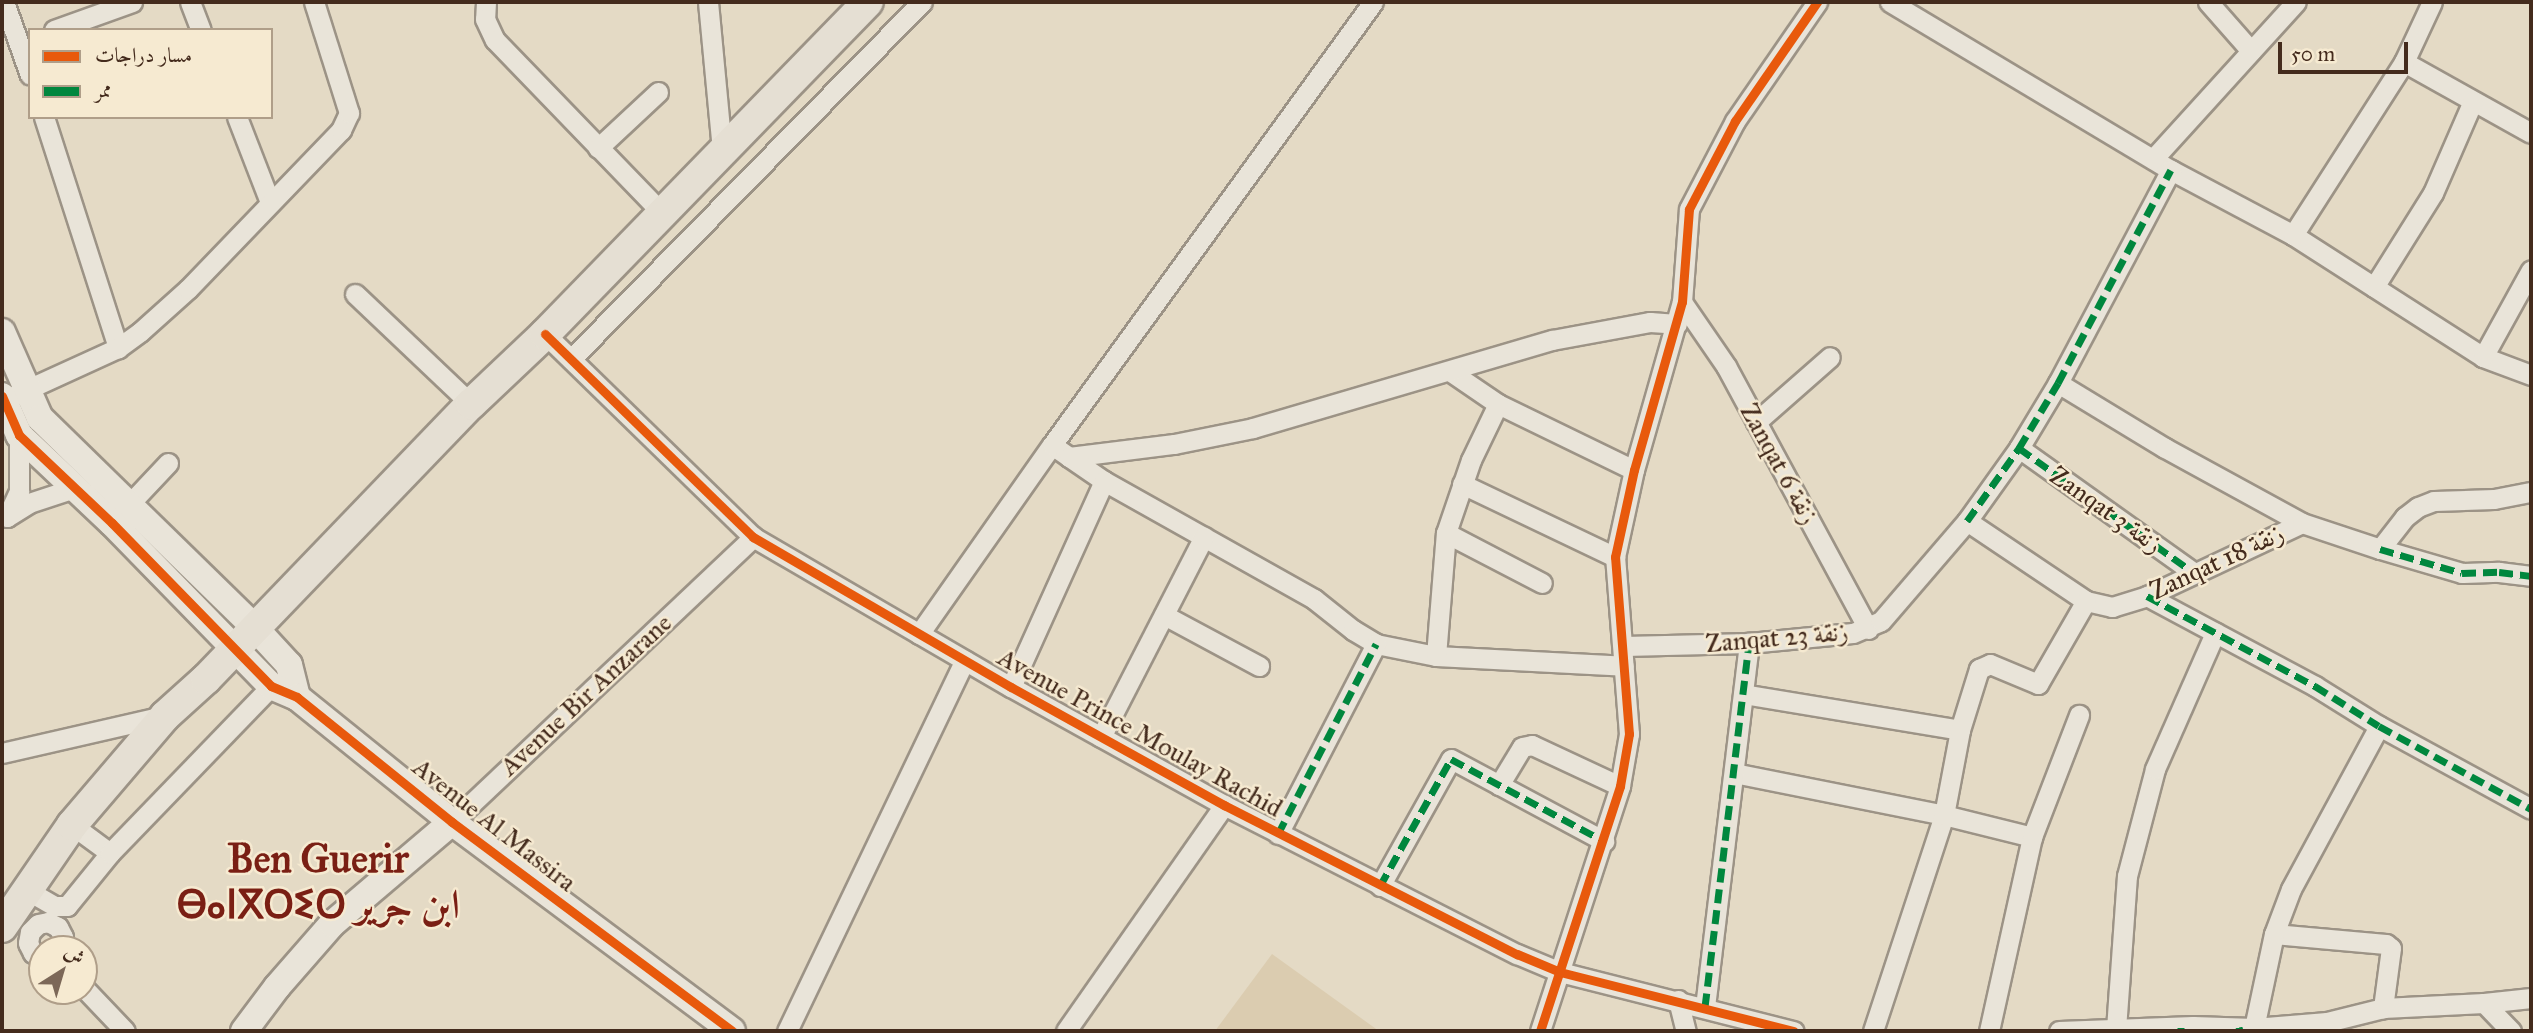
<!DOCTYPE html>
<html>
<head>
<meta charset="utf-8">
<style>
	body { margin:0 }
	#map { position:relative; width:2533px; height:1033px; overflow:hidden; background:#e4dac5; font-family:"IM FELL Great Primer",Amiri,"Noto Sans Tifinagh",serif }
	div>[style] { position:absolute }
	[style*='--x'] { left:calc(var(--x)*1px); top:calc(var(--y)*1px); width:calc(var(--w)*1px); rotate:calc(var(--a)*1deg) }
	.green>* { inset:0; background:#dbccb0 }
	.roads { filter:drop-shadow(2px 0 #9c9386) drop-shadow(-2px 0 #9c9386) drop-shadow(0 2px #9c9386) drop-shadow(0 -2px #9c9386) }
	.street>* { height:19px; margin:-9.5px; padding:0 9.5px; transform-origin:9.5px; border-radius:9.5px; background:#e9e4d9 }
	.secondary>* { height:26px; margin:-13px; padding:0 13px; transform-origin:13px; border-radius:13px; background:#e9e4d9 }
	.primary>* { height:30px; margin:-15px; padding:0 15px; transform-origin:15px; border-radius:15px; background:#e5dfd3 }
	.quiet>* { height:7px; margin-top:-3.5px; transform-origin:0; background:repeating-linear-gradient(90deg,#00873e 0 14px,transparent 0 21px) }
	.cycleway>* { height:9px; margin:-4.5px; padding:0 4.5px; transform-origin:4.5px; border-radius:4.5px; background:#e8590c }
	span { translate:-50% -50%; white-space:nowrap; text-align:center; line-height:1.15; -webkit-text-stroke:5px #f6ead1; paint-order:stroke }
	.street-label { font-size:26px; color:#442b1d }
	.town-label { font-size:40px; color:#7a1f14; font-weight:700 }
	.frame { position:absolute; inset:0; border:4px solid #442b1d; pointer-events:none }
	.legend { position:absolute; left:28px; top:28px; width:245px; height:91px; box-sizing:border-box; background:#f6ead1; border:2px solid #af9e89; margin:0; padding:9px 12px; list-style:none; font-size:21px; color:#442b1d }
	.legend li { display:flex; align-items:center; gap:14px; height:35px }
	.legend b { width:35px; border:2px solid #af9e89 }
	.north { position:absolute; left:28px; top:935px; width:70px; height:70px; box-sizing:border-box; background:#f6ead1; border:2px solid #af9e89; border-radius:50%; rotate:37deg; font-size:19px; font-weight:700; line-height:28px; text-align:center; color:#442b1d }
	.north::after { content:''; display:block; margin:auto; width:24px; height:32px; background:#7c6858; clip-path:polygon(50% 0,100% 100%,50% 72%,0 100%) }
	.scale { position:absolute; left:2278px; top:42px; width:130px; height:32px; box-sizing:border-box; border:4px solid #442b1d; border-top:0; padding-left:9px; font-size:21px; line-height:24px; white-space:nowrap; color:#442b1d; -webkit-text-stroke:5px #f6ead1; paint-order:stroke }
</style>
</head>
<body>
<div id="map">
	<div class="green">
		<i style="clip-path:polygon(1272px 954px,1379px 1031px,1215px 1031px)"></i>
	</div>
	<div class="roads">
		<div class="street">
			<i style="--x:4;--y:2;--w:77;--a:70.4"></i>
			<i style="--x:190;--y:2;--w:30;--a:69"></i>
			<i style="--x:486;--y:2;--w:17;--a:93"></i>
			<i style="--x:485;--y:19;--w:23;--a:65"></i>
			<i style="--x:495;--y:40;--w:240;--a:46"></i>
			<i style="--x:708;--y:2;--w:149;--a:84.6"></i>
			<i style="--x:1890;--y:2;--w:327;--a:30.9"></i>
			<i style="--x:2171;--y:170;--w:138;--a:28"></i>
			<i style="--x:2293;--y:235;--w:226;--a:32.7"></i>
			<i style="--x:2483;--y:357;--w:51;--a:20.6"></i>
			<i style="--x:2208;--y:2;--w:65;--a:48.7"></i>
			<i style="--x:54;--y:30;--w:83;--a:-19.7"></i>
			<i style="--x:2404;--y:62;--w:145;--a:29.2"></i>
			<i style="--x:44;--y:117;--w:243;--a:72.2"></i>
			<i style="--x:237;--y:117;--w:91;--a:68.8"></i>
			<i style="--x:598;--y:148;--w:82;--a:-43"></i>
			<i style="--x:2153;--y:159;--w:212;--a:-47.7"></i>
			<i style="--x:2293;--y:235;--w:206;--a:-57.3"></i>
			<i style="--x:2404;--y:62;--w:66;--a:-65"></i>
			<i style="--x:2374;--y:287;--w:111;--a:-57.9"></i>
			<i style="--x:2433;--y:193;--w:100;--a:-66.5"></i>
			<i style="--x:355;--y:294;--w:160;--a:43.5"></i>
			<i style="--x:1682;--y:302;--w:78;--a:55.5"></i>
			<i style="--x:1726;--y:366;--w:299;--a:61.6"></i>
			<i style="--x:545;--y:334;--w:291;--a:44.3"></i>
			<i style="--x:753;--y:537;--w:298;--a:30.2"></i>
			<i style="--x:1011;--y:687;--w:244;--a:29"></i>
			<i style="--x:1224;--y:805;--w:329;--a:27"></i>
			<i style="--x:1517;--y:954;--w:47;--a:22.7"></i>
			<i style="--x:1560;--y:972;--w:241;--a:14.2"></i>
			<i style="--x:2483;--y:357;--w:99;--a:-61.1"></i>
			<i style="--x:572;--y:358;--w:499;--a:-45.5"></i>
			<i style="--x:1451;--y:372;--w:57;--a:34.2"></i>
			<i style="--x:1498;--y:404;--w:151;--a:25.9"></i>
			<i style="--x:2058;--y:383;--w:125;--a:31.3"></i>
			<i style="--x:2165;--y:448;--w:156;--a:28.7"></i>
			<i style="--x:17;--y:394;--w:111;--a:-24.5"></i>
			<i style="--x:118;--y:348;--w:27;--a:-36"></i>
			<i style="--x:140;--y:332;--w:64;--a:-41.9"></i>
			<i style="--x:188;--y:289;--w:221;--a:-46.1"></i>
			<i style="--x:341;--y:130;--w:19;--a:-65"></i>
			<i style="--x:349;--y:113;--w:116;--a:-107.5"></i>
			<i style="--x:1756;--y:422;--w:98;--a:-41.3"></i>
			<i style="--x:1052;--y:445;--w:21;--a:35"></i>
			<i style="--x:1069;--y:457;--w:106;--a:-7.1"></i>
			<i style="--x:1174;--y:444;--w:81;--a:-11.4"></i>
			<i style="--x:1253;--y:428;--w:312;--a:-16.4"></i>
			<i style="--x:1552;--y:340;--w:100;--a:-10.4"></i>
			<i style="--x:1650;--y:322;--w:27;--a:4"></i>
			<i style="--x:2019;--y:448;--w:214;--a:35.5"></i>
			<i style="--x:1069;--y:457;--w:42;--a:34.4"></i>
			<i style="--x:1104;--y:481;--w:241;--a:29.3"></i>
			<i style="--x:1314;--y:599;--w:50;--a:38.5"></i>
			<i style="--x:1353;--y:630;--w:27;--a:31"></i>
			<i style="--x:1376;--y:644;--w:61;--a:11.3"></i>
			<i style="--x:1436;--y:656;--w:188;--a:3"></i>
			<i style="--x:1462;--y:484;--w:170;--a:25.5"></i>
			<i style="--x:120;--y:514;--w:70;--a:-46.7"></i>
			<i style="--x:7;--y:517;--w:29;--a:-65"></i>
			<i style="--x:19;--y:491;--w:56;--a:-90"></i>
			<i style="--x:7;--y:517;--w:26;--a:-32"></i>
			<i style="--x:29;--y:503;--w:48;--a:-18.1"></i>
			<i style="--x:1967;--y:521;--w:143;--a:33.9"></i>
			<i style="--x:2086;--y:601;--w:27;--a:13"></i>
			<i style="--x:2112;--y:607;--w:37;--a:-17"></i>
			<i style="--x:2147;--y:596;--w:171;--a:-25.2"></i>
			<i style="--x:2302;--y:523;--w:82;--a:18.4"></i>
			<i style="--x:2380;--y:549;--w:41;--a:-52"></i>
			<i style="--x:2405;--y:517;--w:16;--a:-38"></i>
			<i style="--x:2418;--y:507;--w:17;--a:-21"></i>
			<i style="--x:2434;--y:501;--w:60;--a:-1.9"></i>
			<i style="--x:2494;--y:499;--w:38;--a:-11"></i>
			<i style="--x:1446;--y:533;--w:108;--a:27.5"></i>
			<i style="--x:2380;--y:549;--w:85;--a:16.3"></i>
			<i style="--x:2462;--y:573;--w:37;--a:-2"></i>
			<i style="--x:2499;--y:572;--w:32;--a:7"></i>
			<i style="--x:2147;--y:596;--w:191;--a:28.2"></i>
			<i style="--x:2315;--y:686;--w:75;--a:32"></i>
			<i style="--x:2379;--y:726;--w:173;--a:28.6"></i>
			<i style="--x:1164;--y:615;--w:108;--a:28.2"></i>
			<i style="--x:919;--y:634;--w:231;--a:-54.9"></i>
			<i style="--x:1052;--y:445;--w:547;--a:-54.07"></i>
			<i style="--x:1624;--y:646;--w:125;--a:-1.4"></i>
			<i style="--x:1749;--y:643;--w:104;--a:-5.5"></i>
			<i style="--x:1853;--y:633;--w:30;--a:-23"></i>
			<i style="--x:1881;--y:621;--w:132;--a:-49.3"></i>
			<i style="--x:1967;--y:521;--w:90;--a:-54.5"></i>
			<i style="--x:2019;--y:448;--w:76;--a:-59"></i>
			<i style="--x:2058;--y:383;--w:241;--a:-62.1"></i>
			<i style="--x:1436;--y:656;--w:123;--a:-85.4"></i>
			<i style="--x:1446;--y:533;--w:77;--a:-71.1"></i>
			<i style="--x:1471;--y:460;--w:62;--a:-64.3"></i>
			<i style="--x:1011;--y:687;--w:226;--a:-65.7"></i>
			<i style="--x:1743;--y:694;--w:220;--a:9.4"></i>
			<i style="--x:1101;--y:737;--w:225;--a:-62.8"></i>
			<i style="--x:2;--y:753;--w:166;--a:-12.9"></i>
			<i style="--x:1734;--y:773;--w:214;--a:11.3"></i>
			<i style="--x:1944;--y:815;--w:91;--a:14"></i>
			<i style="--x:1499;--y:785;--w:44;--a:-58.8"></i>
			<i style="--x:1522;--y:747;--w:10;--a:-11"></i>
			<i style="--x:1532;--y:745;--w:97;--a:25"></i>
			<i style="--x:452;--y:822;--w:415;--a:-43.4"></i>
			<i style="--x:72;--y:825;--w:47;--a:36.4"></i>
			<i style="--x:1278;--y:834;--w:214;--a:-62.7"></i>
			<i style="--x:1380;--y:886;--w:145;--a:-60.8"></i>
			<i style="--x:1451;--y:759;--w:174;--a:28.2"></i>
			<i style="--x:25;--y:889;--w:34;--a:30"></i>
			<i style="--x:54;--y:906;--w:13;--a:0"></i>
			<i style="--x:67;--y:906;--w:68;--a:-50.9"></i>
			<i style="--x:110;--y:853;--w:232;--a:-46"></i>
			<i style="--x:2274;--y:934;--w:112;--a:5.1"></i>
			<i style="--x:2386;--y:944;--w:6;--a:39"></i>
			<i style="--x:2391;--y:948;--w:61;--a:97.6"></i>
			<i style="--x:42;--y:957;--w:10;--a:-156"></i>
			<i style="--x:33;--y:953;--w:11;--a:-117"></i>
			<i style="--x:28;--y:943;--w:11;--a:-80"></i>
			<i style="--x:30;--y:932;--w:11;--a:-45"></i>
			<i style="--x:38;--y:924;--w:10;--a:-11"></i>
			<i style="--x:48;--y:922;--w:11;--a:27"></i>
			<i style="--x:58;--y:927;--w:11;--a:63"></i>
			<i style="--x:63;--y:937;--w:12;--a:104"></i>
			<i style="--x:84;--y:988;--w:59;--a:46.4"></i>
			<i style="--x:1678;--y:1000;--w:32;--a:76"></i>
			<i style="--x:2484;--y:1003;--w:47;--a:-6.1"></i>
			<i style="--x:1705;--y:1007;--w:367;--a:-83.1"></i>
			<i style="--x:2254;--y:1028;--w:96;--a:-78"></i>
			<i style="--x:2274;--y:934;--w:48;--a:-69.3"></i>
			<i style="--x:2291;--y:889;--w:185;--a:-61.6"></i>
			<i style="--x:2116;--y:1029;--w:153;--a:-85.9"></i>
			<i style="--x:2127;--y:876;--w:111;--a:-75.3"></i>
			<i style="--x:2155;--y:769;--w:149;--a:-66.2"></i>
			<i style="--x:787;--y:1031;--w:411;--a:-64.4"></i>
			<i style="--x:1066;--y:1031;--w:276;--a:-55"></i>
			<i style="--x:1540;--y:1031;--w:258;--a:-71.9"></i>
			<i style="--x:1620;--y:786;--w:53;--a:-80.2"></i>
			<i style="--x:1629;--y:734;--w:178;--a:-94.5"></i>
			<i style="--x:1615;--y:557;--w:89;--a:-77.7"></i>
			<i style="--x:1634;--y:470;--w:175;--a:-74.1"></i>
			<i style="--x:1682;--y:302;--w:93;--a:-85.7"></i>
			<i style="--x:1689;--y:209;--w:99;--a:-62.4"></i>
			<i style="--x:1735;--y:121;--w:145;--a:-55.4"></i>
			<i style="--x:1873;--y:1031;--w:227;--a:-71.8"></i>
			<i style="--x:1944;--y:815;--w:86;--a:-79.3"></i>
			<i style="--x:1960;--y:730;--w:64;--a:-72.7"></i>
			<i style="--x:1979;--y:669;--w:12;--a:-24"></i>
			<i style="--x:1990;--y:664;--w:52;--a:22.6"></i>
			<i style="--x:2038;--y:684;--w:96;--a:-60"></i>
			<i style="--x:1989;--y:1031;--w:199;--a:-77.5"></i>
			<i style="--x:2032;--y:837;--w:131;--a:-68.9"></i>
			<i style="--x:2059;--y:1031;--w:134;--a:-2.1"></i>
			<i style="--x:2193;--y:1026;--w:61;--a:1.9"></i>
			<i style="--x:2254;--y:1028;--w:73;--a:-4.7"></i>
			<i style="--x:2327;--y:1022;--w:58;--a:-14"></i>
			<i style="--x:2383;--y:1008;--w:101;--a:-2.8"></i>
			<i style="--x:2484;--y:1003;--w:39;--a:46"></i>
		</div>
		<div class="secondary">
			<i style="--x:2;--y:332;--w:94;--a:66.2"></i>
			<i style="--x:40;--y:418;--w:301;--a:44.3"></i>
			<i style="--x:255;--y:628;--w:50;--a:47.4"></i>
			<i style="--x:289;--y:665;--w:33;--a:76"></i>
			<i style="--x:2;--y:396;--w:43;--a:66.4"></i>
			<i style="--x:19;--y:435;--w:128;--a:43.4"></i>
			<i style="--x:112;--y:523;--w:228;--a:45.7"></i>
			<i style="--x:271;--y:686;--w:28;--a:23"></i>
			<i style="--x:297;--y:697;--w:199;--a:38.9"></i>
			<i style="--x:452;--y:822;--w:349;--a:36.7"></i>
			<i style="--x:244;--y:1031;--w:55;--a:-53.1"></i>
			<i style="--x:277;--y:987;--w:84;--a:-48.9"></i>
			<i style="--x:332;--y:924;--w:157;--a:-40.4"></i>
		</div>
		<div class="primary">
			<i style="--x:2;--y:927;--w:124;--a:-55.5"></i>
			<i style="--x:72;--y:825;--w:143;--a:-49.5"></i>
			<i style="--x:165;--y:716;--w:55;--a:-42.1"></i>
			<i style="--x:206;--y:679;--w:382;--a:-46.1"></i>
			<i style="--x:471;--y:404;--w:102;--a:-43.4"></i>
			<i style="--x:545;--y:334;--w:463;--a:-45.8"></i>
		</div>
	</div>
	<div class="quiet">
		<i style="--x:2019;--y:448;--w:214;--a:35.5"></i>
		<i style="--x:1967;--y:521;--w:90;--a:-54.5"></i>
		<i style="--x:2019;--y:448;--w:76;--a:-59"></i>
		<i style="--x:2058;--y:383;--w:241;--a:-62.1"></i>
		<i style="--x:2380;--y:549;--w:85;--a:16.3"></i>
		<i style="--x:2462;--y:573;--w:37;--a:-2"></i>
		<i style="--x:2499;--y:572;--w:32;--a:7"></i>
		<i style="--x:2147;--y:596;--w:191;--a:28.2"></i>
		<i style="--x:2315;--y:686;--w:75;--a:32"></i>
		<i style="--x:2379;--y:726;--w:173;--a:28.6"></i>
		<i style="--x:1278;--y:834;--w:214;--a:-62.7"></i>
		<i style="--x:1380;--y:886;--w:145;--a:-60.8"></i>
		<i style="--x:1451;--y:759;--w:174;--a:28.2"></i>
		<i style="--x:1705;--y:1007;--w:367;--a:-83.1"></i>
		<i style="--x:2181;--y:1027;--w:4;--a:90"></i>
		<i style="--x:2239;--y:1027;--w:4;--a:76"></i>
	</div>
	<div class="cycleway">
		<i style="--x:545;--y:334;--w:291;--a:44.3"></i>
		<i style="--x:753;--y:537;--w:298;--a:30.2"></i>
		<i style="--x:1011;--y:687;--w:244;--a:29"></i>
		<i style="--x:1224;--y:805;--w:329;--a:27"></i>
		<i style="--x:1517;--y:954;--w:47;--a:22.7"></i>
		<i style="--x:1560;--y:972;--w:241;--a:14.2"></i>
		<i style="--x:2;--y:396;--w:43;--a:66.4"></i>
		<i style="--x:19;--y:435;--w:128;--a:43.4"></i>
		<i style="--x:112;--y:523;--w:228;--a:45.7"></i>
		<i style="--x:271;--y:686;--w:28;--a:23"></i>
		<i style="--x:297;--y:697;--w:199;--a:38.9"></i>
		<i style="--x:452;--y:822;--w:349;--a:36.7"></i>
		<i style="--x:1540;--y:1031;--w:258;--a:-71.9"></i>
		<i style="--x:1620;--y:786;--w:53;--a:-80.2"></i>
		<i style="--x:1629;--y:734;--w:178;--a:-94.5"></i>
		<i style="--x:1615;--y:557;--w:89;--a:-77.7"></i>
		<i style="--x:1634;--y:470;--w:175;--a:-74.1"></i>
		<i style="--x:1682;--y:302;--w:93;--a:-85.7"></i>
		<i style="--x:1689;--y:209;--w:99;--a:-62.4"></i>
		<i style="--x:1735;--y:121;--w:145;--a:-55.4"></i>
	</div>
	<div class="street-label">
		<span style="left:1779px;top:464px;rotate:61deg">Zanqat 6 زنقة</span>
		<span style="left:2106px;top:510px;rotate:35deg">Zanqat 3 زنقة</span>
		<span style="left:2217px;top:562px;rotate:-25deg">Zanqat 18 زنقة</span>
		<span style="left:1777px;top:638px;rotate:-5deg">Zanqat 23 زنقة</span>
		<span style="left:586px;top:695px;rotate:-43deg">Avenue Bir Anzarane</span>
		<span style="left:1140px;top:733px;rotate:29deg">Avenue Prince Moulay Rachid</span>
		<span style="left:494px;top:825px;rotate:38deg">Avenue Al Massira</span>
	</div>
	<div class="town-label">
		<span style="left:318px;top:882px">Ben Guerir<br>ⴱⴰⵏⴳⵔⵉⵔ ابن جرير</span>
	</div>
	<div class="frame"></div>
	<ul class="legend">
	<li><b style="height:9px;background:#e8590c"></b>مسار دراجات</li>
	<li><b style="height:9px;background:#00873e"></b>ممر</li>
	</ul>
	<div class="north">ش</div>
	<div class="scale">50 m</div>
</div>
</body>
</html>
